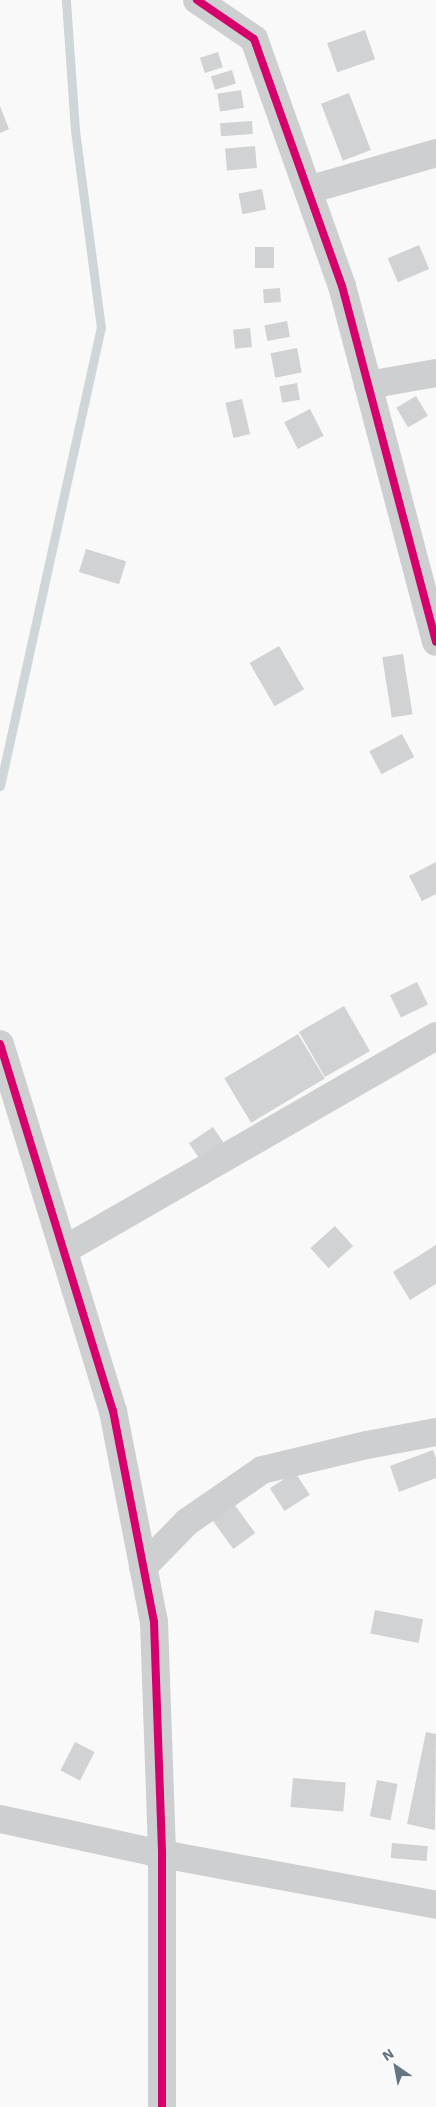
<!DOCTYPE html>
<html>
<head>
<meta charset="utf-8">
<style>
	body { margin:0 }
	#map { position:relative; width:436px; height:2107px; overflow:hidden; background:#f9f9f9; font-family:"Work Sans",sans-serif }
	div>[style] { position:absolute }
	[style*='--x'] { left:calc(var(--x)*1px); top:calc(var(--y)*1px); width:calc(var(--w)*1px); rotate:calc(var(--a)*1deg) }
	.stream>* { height:9px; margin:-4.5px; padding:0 4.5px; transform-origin:4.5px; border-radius:4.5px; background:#ced6d9 }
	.building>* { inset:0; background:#d0d2d3; transform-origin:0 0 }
	.street>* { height:28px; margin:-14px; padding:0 14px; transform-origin:14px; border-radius:14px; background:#cecfd0 }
	.cycleway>* { height:8px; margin:-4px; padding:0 4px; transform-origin:4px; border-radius:4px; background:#d6006c }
	span { translate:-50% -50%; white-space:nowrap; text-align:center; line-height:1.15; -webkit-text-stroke:5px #fff; paint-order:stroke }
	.north { position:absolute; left:371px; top:2042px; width:50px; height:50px; -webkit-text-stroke:4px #fff; paint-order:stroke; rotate:327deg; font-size:14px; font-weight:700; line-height:20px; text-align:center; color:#657683 }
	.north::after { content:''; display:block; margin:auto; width:18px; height:22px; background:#657683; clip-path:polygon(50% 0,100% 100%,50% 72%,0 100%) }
</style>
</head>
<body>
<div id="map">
	<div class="stream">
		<i style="--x:0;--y:786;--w:469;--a:-77.6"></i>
		<i style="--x:101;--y:328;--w:200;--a:-97.5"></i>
		<i style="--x:75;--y:130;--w:130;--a:-94"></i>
	</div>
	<div class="building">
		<i style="left:365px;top:30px;width:31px;height:40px;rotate:71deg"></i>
		<i style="left:218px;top:52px;width:16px;height:19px;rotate:72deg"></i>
		<i style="left:232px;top:70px;width:14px;height:22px;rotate:73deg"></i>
		<i style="left:241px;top:90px;width:18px;height:24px;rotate:81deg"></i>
		<i style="left:349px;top:93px;width:61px;height:30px;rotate:69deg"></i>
		<i style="clip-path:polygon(0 106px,9px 129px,0 133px)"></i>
		<i style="left:252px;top:121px;width:13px;height:32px;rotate:86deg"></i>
		<i style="left:255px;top:146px;width:22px;height:30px;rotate:85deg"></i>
		<i style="left:262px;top:189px;width:21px;height:24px;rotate:79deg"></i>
		<i style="left:419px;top:245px;width:26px;height:34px;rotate:67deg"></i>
		<i style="left:255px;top:247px;width:19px;height:21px"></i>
		<i style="left:280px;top:288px;width:14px;height:17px;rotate:86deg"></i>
		<i style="left:287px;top:321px;width:16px;height:23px;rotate:79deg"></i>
		<i style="left:250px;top:328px;width:19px;height:17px;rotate:84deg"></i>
		<i style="left:297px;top:348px;width:25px;height:27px;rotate:79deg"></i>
		<i style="left:297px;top:383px;width:17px;height:18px;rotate:80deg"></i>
		<i style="left:416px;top:396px;width:23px;height:23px;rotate:59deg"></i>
		<i style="left:242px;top:399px;width:36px;height:17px;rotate:77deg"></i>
		<i style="left:310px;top:409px;width:30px;height:29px;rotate:63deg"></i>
		<i style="left:86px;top:549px;width:42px;height:24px;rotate:17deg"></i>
		<i style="left:279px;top:646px;width:50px;height:34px;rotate:60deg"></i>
		<i style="left:403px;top:654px;width:61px;height:21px;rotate:81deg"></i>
		<i style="left:402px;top:734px;width:26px;height:37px;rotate:62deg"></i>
		<i style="clip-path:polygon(436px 862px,436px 894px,422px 901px,409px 876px)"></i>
		<i style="left:417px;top:982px;width:25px;height:30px;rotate:64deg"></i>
		<i style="left:344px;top:1006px;width:52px;height:52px;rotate:60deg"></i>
		<i style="left:298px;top:1034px;width:52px;height:86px;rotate:59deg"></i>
		<i style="left:213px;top:1127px;width:29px;height:29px;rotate:56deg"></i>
		<i style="left:335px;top:1226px;width:27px;height:33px;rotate:48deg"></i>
		<i style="clip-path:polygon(436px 1245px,436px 1284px,410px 1300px,393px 1272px)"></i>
		<i style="clip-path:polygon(433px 1450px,436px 1458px,436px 1478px,399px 1492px,390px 1466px)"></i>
		<i style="left:295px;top:1472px;width:27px;height:30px;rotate:57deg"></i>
		<i style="left:234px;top:1504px;width:36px;height:27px;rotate:54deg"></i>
		<i style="left:375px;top:1610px;width:49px;height:24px;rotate:11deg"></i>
		<i style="clip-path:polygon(426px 1732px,436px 1734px,435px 1830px,407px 1824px)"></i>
		<i style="left:75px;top:1742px;width:22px;height:32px;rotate:27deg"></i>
		<i style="left:293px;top:1778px;width:53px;height:29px;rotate:5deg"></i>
		<i style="left:377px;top:1780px;width:21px;height:37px;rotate:11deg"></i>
		<i style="left:392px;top:1843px;width:36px;height:15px;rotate:5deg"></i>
	</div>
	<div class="street">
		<i style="--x:197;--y:0;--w:69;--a:34.4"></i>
		<i style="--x:254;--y:39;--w:262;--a:70.4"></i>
		<i style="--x:342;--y:286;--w:368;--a:75.2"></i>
		<i style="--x:308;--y:190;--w:133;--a:-16.1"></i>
		<i style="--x:368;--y:385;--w:69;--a:-10"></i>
		<i style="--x:0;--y:1044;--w:384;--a:72.9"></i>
		<i style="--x:113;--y:1411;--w:215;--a:79"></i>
		<i style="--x:154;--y:1622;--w:232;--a:88"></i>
		<i style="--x:162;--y:1854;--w:253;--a:90"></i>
		<i style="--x:64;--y:1250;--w:429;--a:-29.9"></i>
		<i style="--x:143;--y:1567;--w:63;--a:-45.6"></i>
		<i style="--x:187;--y:1522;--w:91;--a:-34.7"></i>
		<i style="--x:262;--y:1470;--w:108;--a:-13.4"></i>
		<i style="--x:367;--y:1445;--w:70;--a:-10.7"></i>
		<i style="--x:0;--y:1819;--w:166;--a:12.2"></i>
		<i style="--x:162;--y:1854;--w:279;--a:10.5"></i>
	</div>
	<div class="cycleway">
		<i style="--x:197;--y:0;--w:69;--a:34.4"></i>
		<i style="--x:254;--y:39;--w:262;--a:70.4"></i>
		<i style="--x:342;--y:286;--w:368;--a:75.2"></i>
		<i style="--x:0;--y:1044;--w:384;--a:72.9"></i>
		<i style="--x:113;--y:1411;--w:215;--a:79"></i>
		<i style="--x:154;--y:1622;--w:232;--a:88"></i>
		<i style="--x:162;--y:1854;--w:253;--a:90"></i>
	</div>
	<div class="north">N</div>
</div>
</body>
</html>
